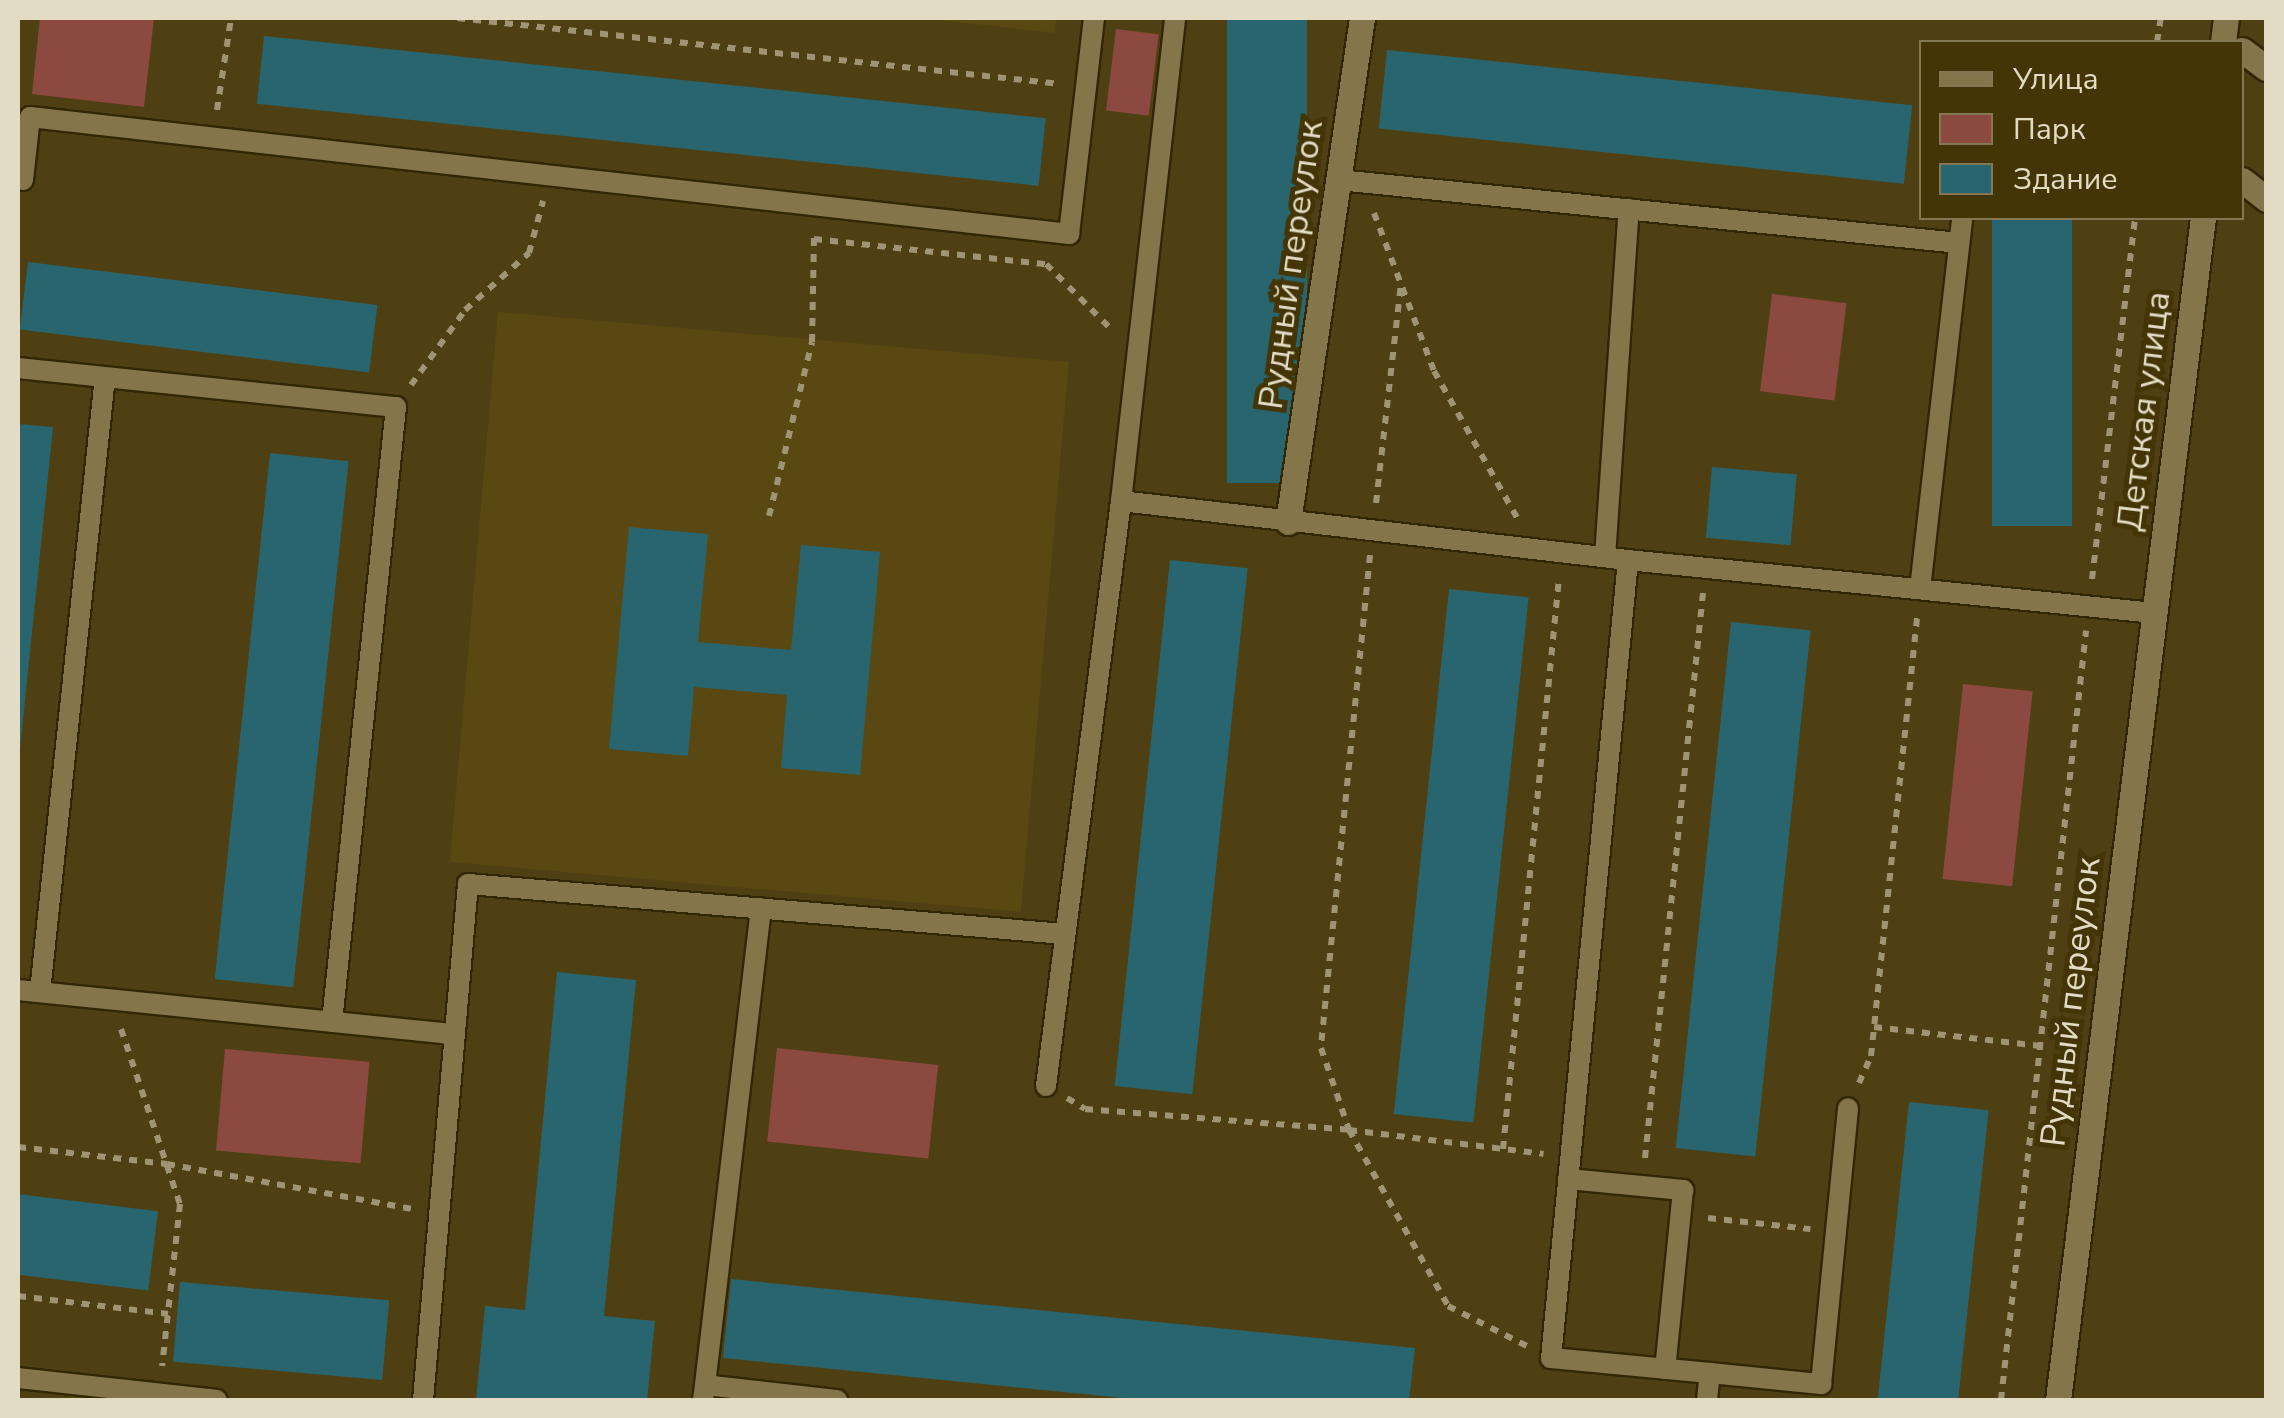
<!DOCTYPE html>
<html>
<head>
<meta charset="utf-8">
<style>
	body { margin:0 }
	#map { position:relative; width:2284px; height:1418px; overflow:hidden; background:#4f4014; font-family:"Nunito Sans",sans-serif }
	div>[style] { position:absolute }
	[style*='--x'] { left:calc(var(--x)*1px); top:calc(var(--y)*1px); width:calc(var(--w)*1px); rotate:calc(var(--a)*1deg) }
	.built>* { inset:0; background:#5a4812; transform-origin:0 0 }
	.green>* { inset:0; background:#8c493f; transform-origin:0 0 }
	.building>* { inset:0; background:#29656e; transform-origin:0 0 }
	.path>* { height:6px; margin-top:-3px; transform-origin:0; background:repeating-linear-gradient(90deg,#9f9473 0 8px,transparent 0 16px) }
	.roads { filter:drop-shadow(2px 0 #322705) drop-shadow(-2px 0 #322705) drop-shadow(0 2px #322705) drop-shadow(0 -2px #322705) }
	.lane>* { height:20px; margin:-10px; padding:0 10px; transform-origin:10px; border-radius:10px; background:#85754a }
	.street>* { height:25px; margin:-12.5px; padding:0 12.5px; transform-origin:12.5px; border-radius:12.5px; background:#85754a }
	span { translate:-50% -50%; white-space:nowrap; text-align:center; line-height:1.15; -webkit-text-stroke:10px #443507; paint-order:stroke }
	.street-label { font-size:35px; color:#e3dbc4 }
	.frame { position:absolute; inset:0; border:20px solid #e3dbc4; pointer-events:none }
	.legend { position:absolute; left:1919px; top:40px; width:325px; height:180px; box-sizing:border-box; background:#443507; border:2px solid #847753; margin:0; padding:12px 18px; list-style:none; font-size:30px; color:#e3dbc4 }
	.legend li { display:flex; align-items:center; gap:20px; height:50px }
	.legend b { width:50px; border:2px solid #847753 }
</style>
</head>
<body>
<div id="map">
	<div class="built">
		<i style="clip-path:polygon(921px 18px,1056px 18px,1055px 33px)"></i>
		<i style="left:498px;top:312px;width:573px;height:552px;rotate:5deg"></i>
	</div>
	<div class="green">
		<i style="clip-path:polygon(40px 18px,154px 18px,144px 107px,32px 94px)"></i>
		<i style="left:1116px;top:29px;width:43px;height:82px;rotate:7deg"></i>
		<i style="left:1772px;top:294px;width:75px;height:98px;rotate:7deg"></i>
		<i style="left:1963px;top:684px;width:70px;height:196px;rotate:6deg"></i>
		<i style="left:777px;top:1048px;width:162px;height:94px;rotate:6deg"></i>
		<i style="left:225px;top:1049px;width:145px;height:102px;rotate:5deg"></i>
	</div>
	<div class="building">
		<i style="left:1227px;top:18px;width:80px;height:465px"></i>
		<i style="left:264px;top:36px;width:786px;height:68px;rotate:6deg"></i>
		<i style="left:1387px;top:50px;width:528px;height:79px;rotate:6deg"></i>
		<i style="left:1992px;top:218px;width:80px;height:308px"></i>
		<i style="left:28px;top:262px;width:352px;height:68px;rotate:7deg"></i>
		<i style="clip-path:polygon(18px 424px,53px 427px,20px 749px,18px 749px)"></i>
		<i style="left:270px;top:453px;width:79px;height:529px;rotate:6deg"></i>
		<i style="left:1712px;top:467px;width:85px;height:71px;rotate:5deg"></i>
		<i style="clip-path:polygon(629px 527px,708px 534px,698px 642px,791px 650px,801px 545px,880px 552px,860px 775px,781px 768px,787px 695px,694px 687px,688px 756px,609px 749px)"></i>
		<i style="left:1170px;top:560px;width:78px;height:529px;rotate:6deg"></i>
		<i style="left:1449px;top:589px;width:80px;height:528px;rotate:6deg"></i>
		<i style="left:1731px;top:622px;width:80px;height:529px;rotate:6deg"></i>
		<i style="clip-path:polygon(557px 972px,636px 980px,604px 1316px,655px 1321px,647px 1400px,476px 1400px,485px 1306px,525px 1310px)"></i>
		<i style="left:1909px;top:1102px;width:80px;height:300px;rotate:6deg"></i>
		<i style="left:18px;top:1194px;width:141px;height:80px;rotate:7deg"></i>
		<i style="clip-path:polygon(731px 1279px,1415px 1348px,1409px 1400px,1143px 1400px,723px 1358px)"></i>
		<i style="left:180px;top:1282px;width:210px;height:80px;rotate:5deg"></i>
	</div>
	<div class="path">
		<i style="--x:457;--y:18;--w:607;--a:6.25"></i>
		<i style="--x:2157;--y:42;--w:24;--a:-81"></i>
		<i style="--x:217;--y:110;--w:93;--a:-81.3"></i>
		<i style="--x:1374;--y:213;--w:169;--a:69.2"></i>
		<i style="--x:1434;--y:371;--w:169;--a:60.5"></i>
		<i style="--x:814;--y:239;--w:233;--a:6.2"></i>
		<i style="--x:1046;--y:264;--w:91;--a:45"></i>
		<i style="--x:411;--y:385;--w:92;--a:-54.2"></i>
		<i style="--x:465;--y:310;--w:86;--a:-41.7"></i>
		<i style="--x:529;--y:253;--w:54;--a:-74.9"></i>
		<i style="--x:1376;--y:503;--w:220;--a:-83.5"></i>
		<i style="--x:769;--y:516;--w:179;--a:-76.1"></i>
		<i style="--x:812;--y:342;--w:104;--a:-88.9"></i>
		<i style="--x:1370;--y:555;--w:495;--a:95.7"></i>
		<i style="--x:1321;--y:1048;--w:87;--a:71.1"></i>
		<i style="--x:1349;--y:1130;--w:202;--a:60.6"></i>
		<i style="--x:1448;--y:1306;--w:89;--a:26.9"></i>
		<i style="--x:2092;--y:579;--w:364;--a:-83.2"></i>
		<i style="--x:1874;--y:1027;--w:167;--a:6.5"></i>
		<i style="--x:121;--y:1029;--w:185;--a:71.4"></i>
		<i style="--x:180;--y:1204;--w:163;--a:96.3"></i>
		<i style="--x:1859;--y:1083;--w:30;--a:-66"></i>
		<i style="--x:1871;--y:1056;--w:443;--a:-84"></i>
		<i style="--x:1067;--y:1098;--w:21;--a:31"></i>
		<i style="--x:1085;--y:1109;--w:265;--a:4.5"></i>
		<i style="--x:1349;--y:1130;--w:196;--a:7"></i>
		<i style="--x:18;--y:1147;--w:150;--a:6.5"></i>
		<i style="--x:167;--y:1164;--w:248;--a:10.4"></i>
		<i style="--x:1503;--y:1149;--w:574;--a:-84.4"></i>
		<i style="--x:1645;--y:1158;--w:568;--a:-84.14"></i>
		<i style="--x:1708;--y:1218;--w:103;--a:6.2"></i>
		<i style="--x:18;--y:1296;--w:151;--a:6.8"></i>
		<i style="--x:2001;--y:1400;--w:774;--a:-83.69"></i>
	</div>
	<div class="roads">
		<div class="lane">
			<i style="--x:23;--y:180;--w:63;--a:-83.7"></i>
			<i style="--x:30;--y:117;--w:1046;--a:6.42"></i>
			<i style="--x:1069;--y:234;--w:217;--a:-83.4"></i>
			<i style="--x:1339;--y:180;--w:623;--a:5.8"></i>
			<i style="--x:18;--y:368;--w:380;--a:5.9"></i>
			<i style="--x:396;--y:407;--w:618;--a:95.94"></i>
			<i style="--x:1121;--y:501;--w:486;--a:-83.6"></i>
			<i style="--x:1605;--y:557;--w:349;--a:-86.1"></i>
			<i style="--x:1628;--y:560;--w:802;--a:95.51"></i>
			<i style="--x:1551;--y:1358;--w:160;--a:5.4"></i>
			<i style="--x:1920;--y:589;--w:373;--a:-83.5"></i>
			<i style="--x:18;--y:990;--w:436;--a:5.8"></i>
			<i style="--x:40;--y:992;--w:618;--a:-83.97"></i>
			<i style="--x:1046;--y:1086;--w:590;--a:-82.69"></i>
			<i style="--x:1121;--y:501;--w:510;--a:6.64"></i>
			<i style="--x:1628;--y:560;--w:529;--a:5.75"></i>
			<i style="--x:1568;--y:1179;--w:116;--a:5.5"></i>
			<i style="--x:1683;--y:1190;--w:180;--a:95.7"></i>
			<i style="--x:18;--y:1378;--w:200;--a:6.3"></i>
			<i style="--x:705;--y:1385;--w:480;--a:-83.3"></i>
			<i style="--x:423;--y:1400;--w:518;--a:-85.02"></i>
			<i style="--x:468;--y:884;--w:599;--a:4.79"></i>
			<i style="--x:703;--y:1400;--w:15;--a:-82"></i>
			<i style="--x:705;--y:1385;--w:133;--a:6.5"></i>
			<i style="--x:1707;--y:1400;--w:27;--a:-84"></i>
			<i style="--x:1710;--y:1373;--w:112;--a:5.7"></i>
			<i style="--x:1821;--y:1384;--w:277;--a:-84.4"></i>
		</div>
		<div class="street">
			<i style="--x:2223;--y:42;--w:24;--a:-83"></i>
			<i style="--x:2242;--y:50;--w:30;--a:37"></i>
			<i style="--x:2242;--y:180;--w:31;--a:38"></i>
			<i style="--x:1288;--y:522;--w:509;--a:-81.65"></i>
			<i style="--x:2058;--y:1400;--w:1191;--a:-83.01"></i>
		</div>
	</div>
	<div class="street-label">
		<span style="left:1291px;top:265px;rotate:-82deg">Рудный переулок</span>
		<span style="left:2144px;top:411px;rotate:-83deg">Детская улица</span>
		<span style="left:2071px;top:1002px;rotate:-83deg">Рудный переулок</span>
	</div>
	<div class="frame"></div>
	<ul class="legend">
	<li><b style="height:12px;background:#85754a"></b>Улица</li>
	<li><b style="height:28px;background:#8c493f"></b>Парк</li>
	<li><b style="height:28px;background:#29656e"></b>Здание</li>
	</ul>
</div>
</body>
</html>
